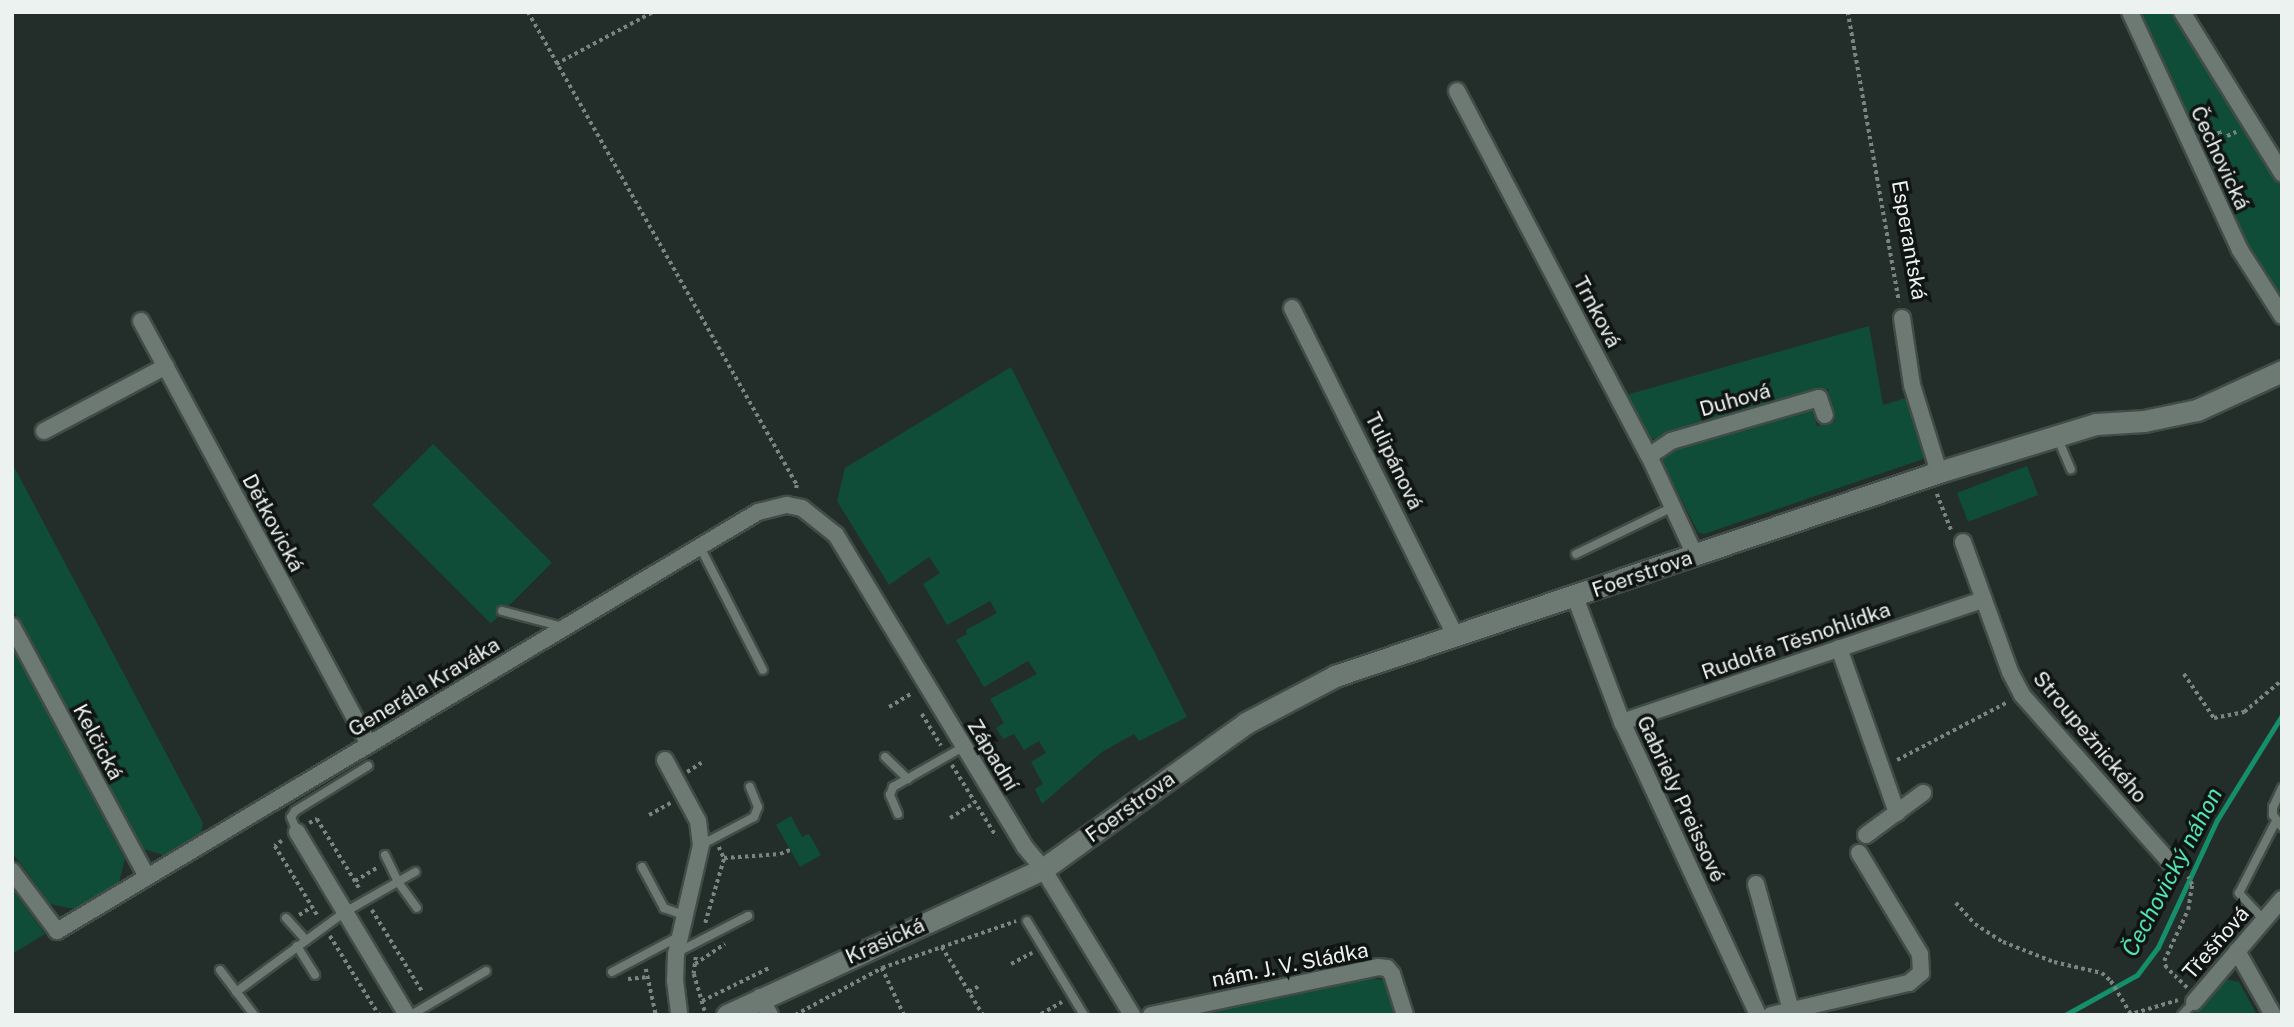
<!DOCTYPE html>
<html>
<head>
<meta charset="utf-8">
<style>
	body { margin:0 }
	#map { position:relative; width:2294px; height:1027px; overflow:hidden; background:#232e2a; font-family:"Public Sans",sans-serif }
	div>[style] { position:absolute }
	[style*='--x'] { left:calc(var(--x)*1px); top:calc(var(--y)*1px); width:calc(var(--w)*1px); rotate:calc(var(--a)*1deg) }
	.green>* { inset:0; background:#0f4d39; transform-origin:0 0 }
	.stream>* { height:5px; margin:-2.5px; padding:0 2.5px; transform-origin:2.5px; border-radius:2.5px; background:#158e6a }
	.path>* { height:3.5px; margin-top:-1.75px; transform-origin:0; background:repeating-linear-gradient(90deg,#7a8480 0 3.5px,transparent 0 7px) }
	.roads { filter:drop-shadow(2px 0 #424c47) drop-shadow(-2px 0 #424c47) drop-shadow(0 2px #424c47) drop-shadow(0 -2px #424c47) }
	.lane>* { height:8px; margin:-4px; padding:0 4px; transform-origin:4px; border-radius:4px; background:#6d7a74 }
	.street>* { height:16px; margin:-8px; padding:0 8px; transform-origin:8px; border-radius:8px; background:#6d7a74 }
	.secondary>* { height:21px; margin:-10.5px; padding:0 10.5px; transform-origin:10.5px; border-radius:10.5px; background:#6d7a74 }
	span { translate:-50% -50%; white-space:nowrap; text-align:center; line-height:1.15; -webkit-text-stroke:7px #101513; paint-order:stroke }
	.street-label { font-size:21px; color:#ebf2ef }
	.water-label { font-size:23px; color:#52e4b2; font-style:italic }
	.frame { position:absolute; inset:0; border:14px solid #ebf2ef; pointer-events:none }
</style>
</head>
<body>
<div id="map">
	<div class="green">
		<i style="clip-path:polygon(2130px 12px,2182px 12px,2282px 173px,2282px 316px,2270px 302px)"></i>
		<i style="clip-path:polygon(1869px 326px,1883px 405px,1909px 397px,1926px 458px,1704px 534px,1698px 532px,1661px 460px,1662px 449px,1811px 407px,1817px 426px,1835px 421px,1828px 389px,1646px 441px,1623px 396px)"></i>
		<i style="clip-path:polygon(1011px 367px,1187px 717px,1139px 741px,1134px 734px,1102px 752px,1042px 804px,1035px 789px,1043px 784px,1031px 762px,1046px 753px,1039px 741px,1024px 750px,1014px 734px,1003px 739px,996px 728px,1004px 723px,990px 699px,1037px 674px,1028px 661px,984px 687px,956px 640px,967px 634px,966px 630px,997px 613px,990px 601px,947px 625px,923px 584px,940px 573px,929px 557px,889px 585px,837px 501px,845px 468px)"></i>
		<i style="left:433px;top:444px;width:168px;height:86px;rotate:45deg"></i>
		<i style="clip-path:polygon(12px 463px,203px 823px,201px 833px,164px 855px,140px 848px,12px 608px)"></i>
		<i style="left:2027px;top:466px;width:31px;height:75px;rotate:69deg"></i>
		<i style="clip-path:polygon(12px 646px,125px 859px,119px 882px,74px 909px,50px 904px,12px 852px)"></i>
		<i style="clip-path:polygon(791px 816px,802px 837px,809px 834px,821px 855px,800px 867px,776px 825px)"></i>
		<i style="clip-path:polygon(12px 889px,45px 934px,12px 954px)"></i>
		<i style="clip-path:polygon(1363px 977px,1383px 980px,1388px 984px,1400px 1015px,1166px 1015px)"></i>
		<i style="clip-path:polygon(2225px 979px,2239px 982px,2257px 1015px,2193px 1015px)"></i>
	</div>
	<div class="stream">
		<i style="--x:2065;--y:1015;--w:82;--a:-29.1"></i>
		<i style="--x:2137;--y:975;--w:35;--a:-53"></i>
		<i style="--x:2158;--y:947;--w:140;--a:-65.1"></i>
		<i style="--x:2217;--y:820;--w:123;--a:-58.2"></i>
	</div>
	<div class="path">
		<i style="--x:528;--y:12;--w:544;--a:60.37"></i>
		<i style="--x:797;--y:485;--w:6;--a:99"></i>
		<i style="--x:1848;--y:12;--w:294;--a:80"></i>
		<i style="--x:556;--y:64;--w:110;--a:-28.2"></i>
		<i style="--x:2219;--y:131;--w:9;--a:69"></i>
		<i style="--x:2208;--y:145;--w:31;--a:-25"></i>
		<i style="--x:1937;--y:494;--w:41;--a:68.5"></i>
		<i style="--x:2184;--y:674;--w:53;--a:55.7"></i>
		<i style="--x:2214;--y:718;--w:31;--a:-11"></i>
		<i style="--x:2244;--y:712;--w:50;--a:-40.1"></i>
		<i style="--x:889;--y:707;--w:26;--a:-31"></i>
		<i style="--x:922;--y:714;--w:37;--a:59"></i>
		<i style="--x:1897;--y:760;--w:125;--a:-27.6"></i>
		<i style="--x:952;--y:765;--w:84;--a:58.2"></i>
		<i style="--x:687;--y:772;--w:17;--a:-33"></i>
		<i style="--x:649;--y:815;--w:26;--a:-29"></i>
		<i style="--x:950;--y:818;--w:28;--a:-32"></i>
		<i style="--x:309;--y:823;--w:9;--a:-27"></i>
		<i style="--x:317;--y:819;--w:84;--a:58.6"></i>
		<i style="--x:282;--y:841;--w:9;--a:144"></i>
		<i style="--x:275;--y:846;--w:84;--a:58.6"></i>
		<i style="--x:719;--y:847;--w:12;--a:66"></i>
		<i style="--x:724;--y:858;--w:56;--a:-4.1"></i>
		<i style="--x:780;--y:854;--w:11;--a:-22"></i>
		<i style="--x:355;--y:881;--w:26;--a:-31"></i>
		<i style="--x:1956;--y:903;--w:28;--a:48"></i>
		<i style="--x:1975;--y:924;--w:33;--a:33"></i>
		<i style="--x:2003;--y:942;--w:55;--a:21.4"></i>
		<i style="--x:2054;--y:962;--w:49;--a:12.9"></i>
		<i style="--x:2102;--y:973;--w:12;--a:42"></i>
		<i style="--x:2111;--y:981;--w:39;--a:59"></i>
		<i style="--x:372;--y:910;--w:97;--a:58.4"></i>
		<i style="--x:299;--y:915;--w:15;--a:-32"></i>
		<i style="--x:705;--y:923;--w:68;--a:-73.7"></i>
		<i style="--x:330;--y:936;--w:93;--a:58.2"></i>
		<i style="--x:942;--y:947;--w:79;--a:58.9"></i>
		<i style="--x:696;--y:957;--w:17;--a:97"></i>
		<i style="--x:694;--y:974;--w:43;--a:73.7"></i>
		<i style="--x:695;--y:964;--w:36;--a:-34"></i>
		<i style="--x:1011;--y:964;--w:24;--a:-28"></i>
		<i style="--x:882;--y:968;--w:52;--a:64.9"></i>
		<i style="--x:646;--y:969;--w:47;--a:77.7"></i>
		<i style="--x:628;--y:979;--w:20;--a:-6"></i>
		<i style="--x:2187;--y:988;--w:29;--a:-136"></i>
		<i style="--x:2166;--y:968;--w:7;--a:-106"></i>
		<i style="--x:2164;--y:961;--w:56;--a:-64.8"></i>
		<i style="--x:2188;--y:910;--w:25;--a:-81"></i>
		<i style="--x:2192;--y:885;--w:9;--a:-117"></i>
		<i style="--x:969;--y:992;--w:12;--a:-31"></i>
		<i style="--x:702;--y:1001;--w:75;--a:-26.2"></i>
		<i style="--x:1041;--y:1014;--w:24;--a:-30"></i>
		<i style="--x:795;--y:1015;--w:99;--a:-28.4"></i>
		<i style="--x:882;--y:968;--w:142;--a:-19.3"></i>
		<i style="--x:2128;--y:1015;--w:52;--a:-16.7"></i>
	</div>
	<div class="roads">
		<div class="lane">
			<i style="--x:2058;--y:439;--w:33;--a:67"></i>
			<i style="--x:700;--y:547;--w:138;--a:62.9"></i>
			<i style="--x:1576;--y:554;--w:108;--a:-25.9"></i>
			<i style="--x:502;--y:611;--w:63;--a:14.7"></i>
			<i style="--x:885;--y:757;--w:32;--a:44"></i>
			<i style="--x:2282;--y:788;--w:21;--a:115"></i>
			<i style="--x:2273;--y:807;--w:8;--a:90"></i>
			<i style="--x:2273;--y:815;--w:15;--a:53"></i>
			<i style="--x:898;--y:814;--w:21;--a:-113"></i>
			<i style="--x:890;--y:795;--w:9;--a:-69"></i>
			<i style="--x:893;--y:787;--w:81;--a:-29.7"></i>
			<i style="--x:297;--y:832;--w:16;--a:-112"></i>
			<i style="--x:291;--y:817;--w:7;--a:-56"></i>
			<i style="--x:295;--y:811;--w:86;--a:-31.7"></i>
			<i style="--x:701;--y:845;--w:60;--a:-27.8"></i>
			<i style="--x:754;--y:817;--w:11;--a:-68"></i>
			<i style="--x:758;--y:807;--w:22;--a:-112"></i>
			<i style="--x:385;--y:855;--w:30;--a:64"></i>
			<i style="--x:398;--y:882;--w:32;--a:54"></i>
			<i style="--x:642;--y:867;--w:47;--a:61.8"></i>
			<i style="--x:664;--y:908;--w:20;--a:20"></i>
			<i style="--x:286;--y:918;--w:30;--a:48"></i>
			<i style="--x:2264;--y:920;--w:37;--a:-133"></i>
			<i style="--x:2239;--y:893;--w:81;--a:-62.8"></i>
			<i style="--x:1027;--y:921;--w:110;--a:58.8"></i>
			<i style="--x:297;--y:946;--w:34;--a:58"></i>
			<i style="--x:678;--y:952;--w:79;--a:-27.2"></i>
			<i style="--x:220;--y:970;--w:56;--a:52.9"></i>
			<i style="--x:612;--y:972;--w:75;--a:-27.9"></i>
			<i style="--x:236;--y:992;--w:135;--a:-36.3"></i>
			<i style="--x:345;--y:912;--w:81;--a:-29.7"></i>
			<i style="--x:411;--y:1015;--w:87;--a:-30.4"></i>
			<i style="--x:2182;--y:1015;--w:18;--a:-47"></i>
		</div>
		<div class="street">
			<i style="--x:2130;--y:12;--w:262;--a:65.2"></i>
			<i style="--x:2240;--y:250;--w:78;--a:57.5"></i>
			<i style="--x:2182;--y:12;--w:190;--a:58.2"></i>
			<i style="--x:1457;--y:91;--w:412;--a:62.3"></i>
			<i style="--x:1649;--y:456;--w:109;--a:65.1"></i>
			<i style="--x:1292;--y:308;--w:365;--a:63.5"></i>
			<i style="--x:1902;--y:318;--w:68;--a:81.5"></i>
			<i style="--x:1912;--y:385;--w:91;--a:72.8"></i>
			<i style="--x:141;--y:321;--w:481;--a:61.7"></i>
			<i style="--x:44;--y:431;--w:138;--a:-28"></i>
			<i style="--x:1649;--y:456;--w:27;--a:-34"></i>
			<i style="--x:1671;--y:441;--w:154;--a:-16.2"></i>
			<i style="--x:1819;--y:398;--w:18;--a:71"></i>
			<i style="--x:1963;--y:542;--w:138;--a:70.1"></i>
			<i style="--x:2010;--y:672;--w:26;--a:62"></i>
			<i style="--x:2022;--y:695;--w:231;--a:48.5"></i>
			<i style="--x:1575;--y:597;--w:134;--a:69.4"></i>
			<i style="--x:1622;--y:722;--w:323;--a:65.1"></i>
			<i style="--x:12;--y:626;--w:285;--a:61.7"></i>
			<i style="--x:1839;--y:648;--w:175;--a:70.6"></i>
			<i style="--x:1622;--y:722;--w:381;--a:-18.7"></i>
			<i style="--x:665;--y:760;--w:69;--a:61.6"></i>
			<i style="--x:698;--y:821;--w:24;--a:83"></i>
			<i style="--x:701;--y:845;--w:112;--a:102.9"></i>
			<i style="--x:676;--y:954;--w:26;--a:92"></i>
			<i style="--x:675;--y:980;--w:35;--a:83"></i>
			<i style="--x:297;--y:832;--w:214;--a:59"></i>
			<i style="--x:1866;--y:835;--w:71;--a:-36.4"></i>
			<i style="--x:12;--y:871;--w:75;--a:53.1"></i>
			<i style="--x:57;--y:931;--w:817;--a:-30.87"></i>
			<i style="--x:758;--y:512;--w:30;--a:-14"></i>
			<i style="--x:787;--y:505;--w:15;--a:11"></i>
			<i style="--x:802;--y:508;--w:43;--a:38.5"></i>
			<i style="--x:836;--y:535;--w:363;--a:58.8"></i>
			<i style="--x:1024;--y:846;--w:30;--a:50"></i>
			<i style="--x:1043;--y:869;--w:171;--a:58.6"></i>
			<i style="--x:1756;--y:884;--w:131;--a:74.5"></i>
			<i style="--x:2237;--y:951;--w:73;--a:60.6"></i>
			<i style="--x:760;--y:997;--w:21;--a:61"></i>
			<i style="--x:2194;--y:1002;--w:135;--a:-49.5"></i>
			<i style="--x:1151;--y:1015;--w:232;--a:-11.9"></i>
			<i style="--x:1378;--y:967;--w:9;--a:6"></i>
			<i style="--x:1387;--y:968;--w:8;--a:50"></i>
			<i style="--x:1392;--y:974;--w:43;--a:72.4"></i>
			<i style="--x:1771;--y:1015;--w:142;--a:-13.1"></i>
			<i style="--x:1909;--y:983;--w:16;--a:-40"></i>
			<i style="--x:1921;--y:973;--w:19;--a:-93"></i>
			<i style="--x:1920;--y:954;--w:118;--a:-121.1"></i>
		</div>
		<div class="secondary">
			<i style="--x:727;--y:1015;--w:348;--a:-24.8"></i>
			<i style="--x:1043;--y:869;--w:250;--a:-35.7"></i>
			<i style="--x:1246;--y:723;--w:101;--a:-27.8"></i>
			<i style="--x:1335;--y:676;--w:638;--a:-18.66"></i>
			<i style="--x:1939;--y:472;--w:164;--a:-17"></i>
			<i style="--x:2096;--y:424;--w:48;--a:-3.6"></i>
			<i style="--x:2144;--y:421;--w:54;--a:-11.7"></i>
			<i style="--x:2197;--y:410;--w:94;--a:-24.6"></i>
		</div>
	</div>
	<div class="street-label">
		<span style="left:2220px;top:158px;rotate:65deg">Čechovická</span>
		<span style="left:1909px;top:240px;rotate:80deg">Esperantská</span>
		<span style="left:1597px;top:312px;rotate:62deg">Trnková</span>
		<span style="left:1735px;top:400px;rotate:-16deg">Duhová</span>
		<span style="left:1394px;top:461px;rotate:64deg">Tulipánová</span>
		<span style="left:273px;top:523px;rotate:62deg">Dětkovická</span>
		<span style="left:1642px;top:574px;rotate:-19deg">Foerstrova</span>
		<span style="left:1796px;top:641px;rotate:-19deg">Rudolfa Těsnohlídka</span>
		<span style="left:424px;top:687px;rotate:-31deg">Generála Kraváka</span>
		<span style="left:2090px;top:737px;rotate:50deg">Stroupežnického</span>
		<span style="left:98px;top:742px;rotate:62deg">Kelčická</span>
		<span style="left:993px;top:755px;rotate:59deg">Západní</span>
		<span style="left:1681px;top:799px;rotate:65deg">Gabriely Preissové</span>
		<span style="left:1130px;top:807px;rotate:-36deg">Foerstrova</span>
		<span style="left:885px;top:941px;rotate:-24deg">Krasická</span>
		<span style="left:2216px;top:943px;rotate:-49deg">Třešňová</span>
		<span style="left:1290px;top:965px;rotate:-11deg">nám. J. V. Sládka</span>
	</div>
	<div class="water-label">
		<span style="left:2172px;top:872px;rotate:-62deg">Čechovický náhon</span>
	</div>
	<div class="frame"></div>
</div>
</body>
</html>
